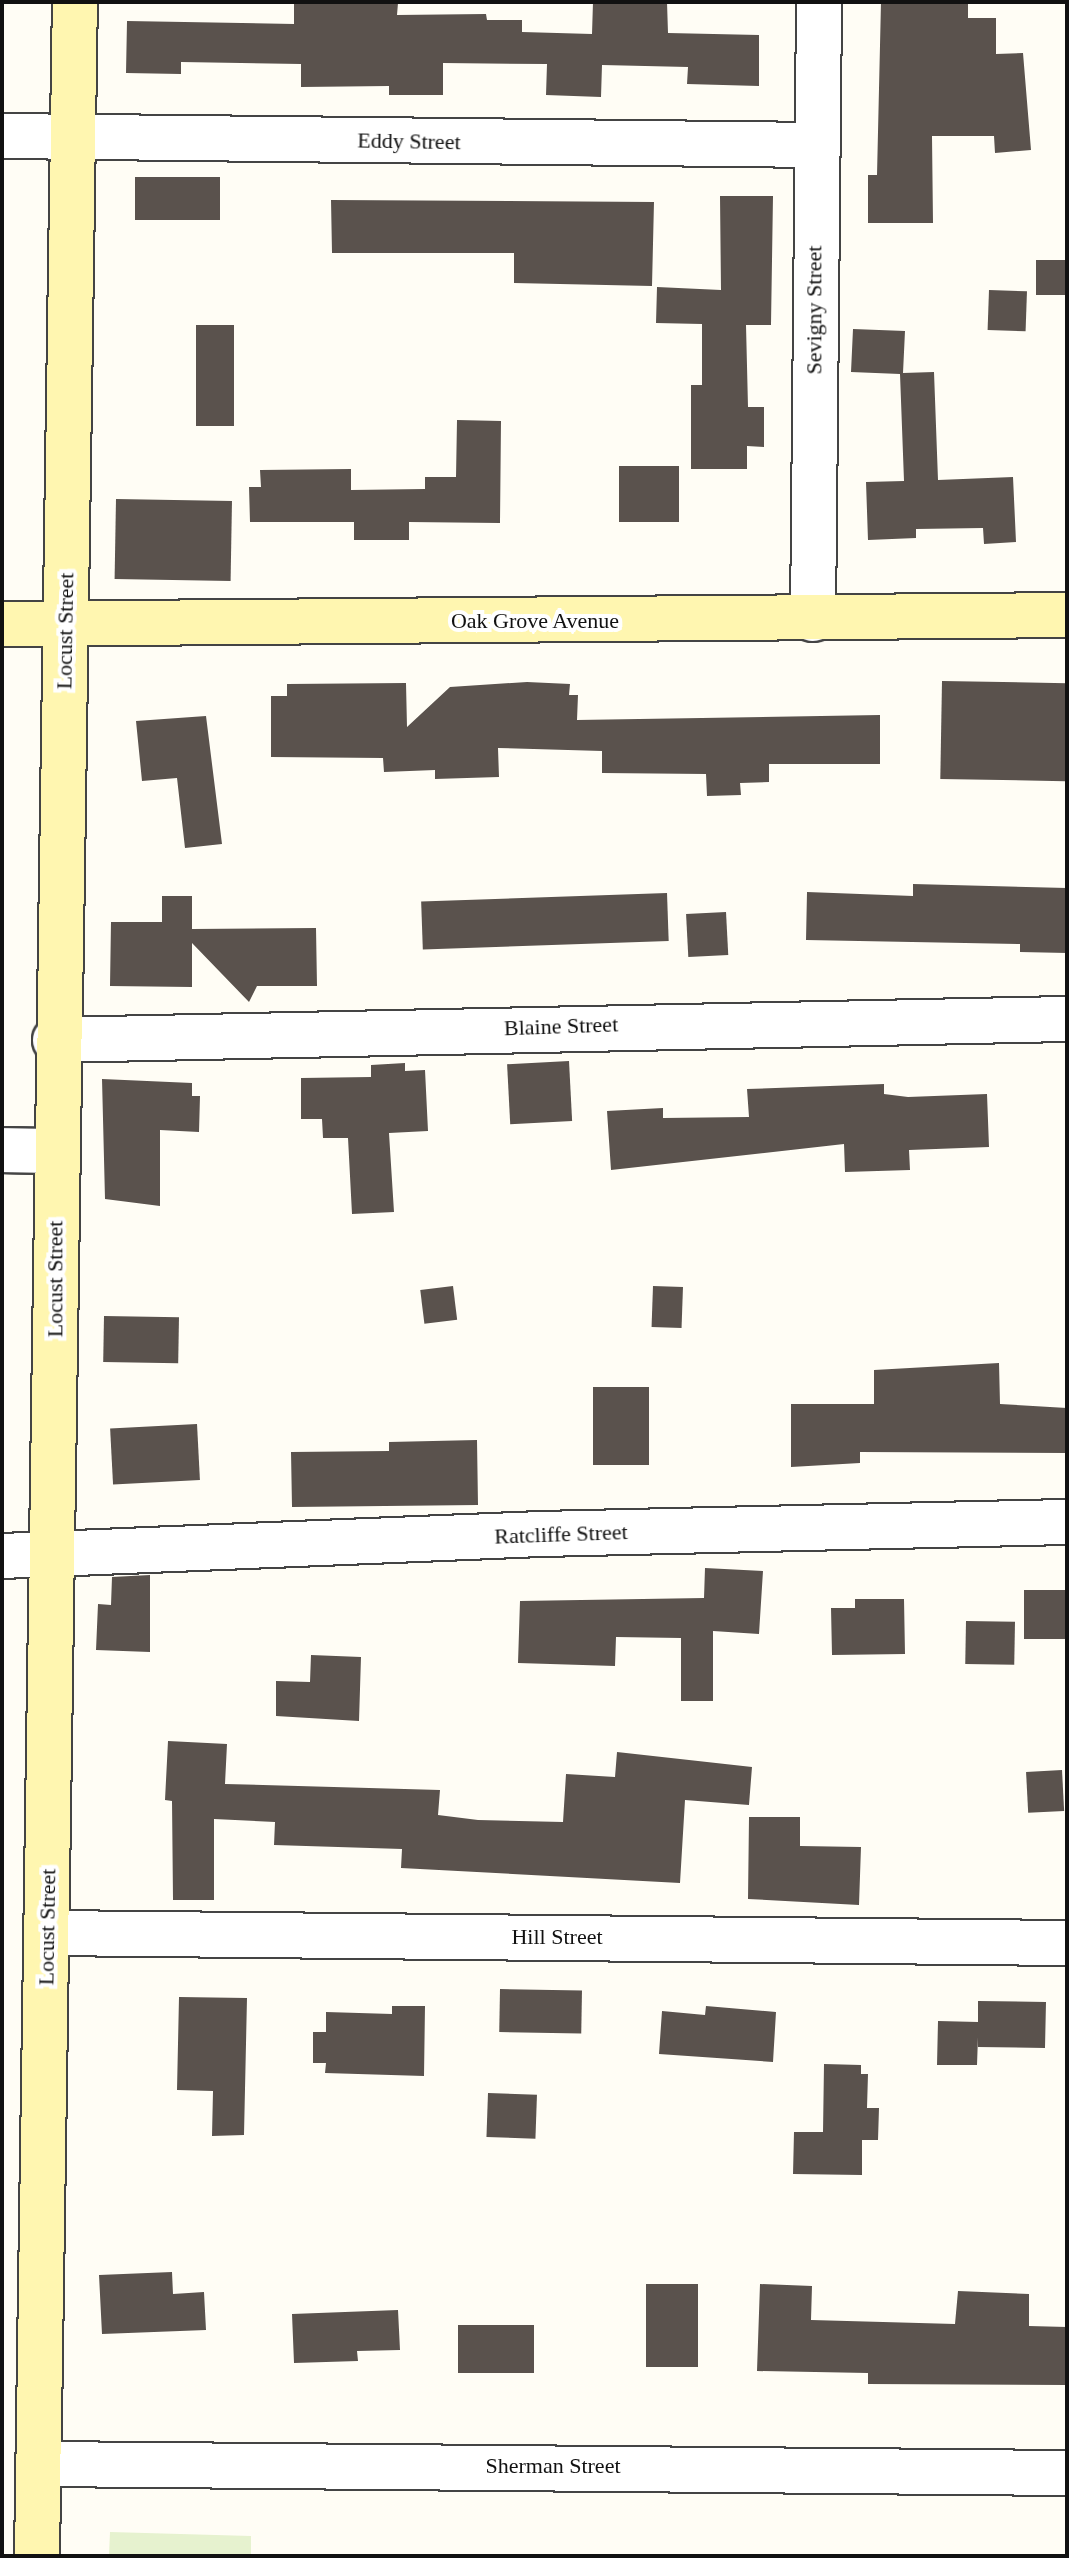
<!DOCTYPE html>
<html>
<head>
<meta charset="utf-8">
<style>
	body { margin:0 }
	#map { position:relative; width:1069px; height:2558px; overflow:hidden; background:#fffdf5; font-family:Georgia,serif }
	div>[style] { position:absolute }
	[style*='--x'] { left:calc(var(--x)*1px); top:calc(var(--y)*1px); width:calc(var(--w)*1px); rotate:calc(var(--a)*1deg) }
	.pitch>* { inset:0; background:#e6f2cf }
	.building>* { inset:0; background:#5a524d; transform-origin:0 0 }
	.roads { filter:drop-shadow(2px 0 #444) drop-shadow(-2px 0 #444) drop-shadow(0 2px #444) drop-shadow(0 -2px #444) }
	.street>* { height:44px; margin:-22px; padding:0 22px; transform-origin:22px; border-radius:22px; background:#fff }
	.secondary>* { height:44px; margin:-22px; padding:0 22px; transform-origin:22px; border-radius:22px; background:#fff6b0 }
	span { translate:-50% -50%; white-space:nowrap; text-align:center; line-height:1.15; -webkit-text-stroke:8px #fff; paint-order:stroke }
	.street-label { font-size:22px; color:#111 }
	.frame { position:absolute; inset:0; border:4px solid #111; pointer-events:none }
</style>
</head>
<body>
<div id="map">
	<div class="pitch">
		<i style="clip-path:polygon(110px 2532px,251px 2536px,251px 2556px,109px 2556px)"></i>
	</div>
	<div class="building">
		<i style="clip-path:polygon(294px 2px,398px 3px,397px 15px,486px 14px,487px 20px,522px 20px,522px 32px,592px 34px,593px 2px,667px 2px,668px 33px,759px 35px,759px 86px,687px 84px,688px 67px,602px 65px,601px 97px,546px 95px,547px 64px,443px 63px,443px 95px,389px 95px,389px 86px,301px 87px,301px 64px,181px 62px,181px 74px,126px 73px,127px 21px,294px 24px)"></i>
		<i style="clip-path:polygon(881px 2px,968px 2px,968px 18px,996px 18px,996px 54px,1023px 53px,1031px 150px,995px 153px,994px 136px,932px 136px,933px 223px,868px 223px,868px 175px,877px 175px)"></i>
		<i style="left:220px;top:177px;width:43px;height:85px;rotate:90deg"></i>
		<i style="clip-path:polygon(720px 196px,773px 196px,771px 325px,746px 325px,748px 407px,764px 407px,764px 447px,747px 446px,747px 469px,691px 469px,691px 385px,702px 385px,702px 324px,656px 323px,657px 287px,721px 290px)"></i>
		<i style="clip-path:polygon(331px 200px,654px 202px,652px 286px,514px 283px,514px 253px,332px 253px)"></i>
		<i style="left:1036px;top:260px;width:31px;height:35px"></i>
		<i style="left:989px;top:290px;width:38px;height:40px;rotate:2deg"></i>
		<i style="left:196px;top:325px;width:38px;height:101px"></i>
		<i style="clip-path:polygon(853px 329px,905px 331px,903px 373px,934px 372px,938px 480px,1013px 477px,1016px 542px,984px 544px,983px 528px,916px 529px,916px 538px,868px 540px,866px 482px,904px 481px,900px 374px,851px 372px)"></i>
		<i style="clip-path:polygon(457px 420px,501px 421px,500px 523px,409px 522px,409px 540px,354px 540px,354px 522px,250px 522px,249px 487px,261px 487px,260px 470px,351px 469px,351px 490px,425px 489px,425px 477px,456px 477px)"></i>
		<i style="left:619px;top:466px;width:60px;height:56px"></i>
		<i style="left:116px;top:499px;width:116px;height:80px;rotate:1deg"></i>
		<i style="left:942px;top:681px;width:125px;height:98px;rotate:1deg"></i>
		<i style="clip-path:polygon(527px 682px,570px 684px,569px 695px,578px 695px,577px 720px,880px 715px,880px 764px,769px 764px,769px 782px,740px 783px,741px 795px,707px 796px,706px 774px,602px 773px,602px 751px,498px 748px,499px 777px,435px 779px,435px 770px,384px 772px,383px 758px,271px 757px,271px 696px,287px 696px,287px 684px,406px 683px,407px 727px,450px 687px)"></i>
		<i style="clip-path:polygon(206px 716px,222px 844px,185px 848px,177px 778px,142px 781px,136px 721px)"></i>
		<i style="clip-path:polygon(913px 884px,1067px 888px,1067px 953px,1020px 952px,1020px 944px,806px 940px,807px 892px,913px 896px)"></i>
		<i style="left:667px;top:893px;width:48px;height:246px;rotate:88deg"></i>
		<i style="clip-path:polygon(162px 896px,192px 896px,192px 929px,316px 928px,317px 986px,257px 986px,249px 1002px,192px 943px,192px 987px,110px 986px,111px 922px,162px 922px)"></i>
		<i style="left:726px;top:912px;width:43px;height:40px;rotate:87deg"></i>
		<i style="left:569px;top:1061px;width:60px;height:62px;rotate:87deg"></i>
		<i style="clip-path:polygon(405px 1063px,405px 1071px,425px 1070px,428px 1131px,389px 1133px,394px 1212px,352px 1214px,348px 1138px,323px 1138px,322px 1119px,301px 1119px,301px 1078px,371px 1077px,371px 1065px)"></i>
		<i style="clip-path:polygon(102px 1079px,192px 1083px,192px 1096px,200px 1096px,199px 1132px,160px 1130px,160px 1206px,105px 1199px)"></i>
		<i style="clip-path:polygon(884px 1084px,884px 1094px,908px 1097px,987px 1094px,989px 1147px,909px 1150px,910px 1170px,845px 1172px,844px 1144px,611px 1170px,607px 1111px,663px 1108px,663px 1118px,749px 1117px,747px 1089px)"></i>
		<i style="left:453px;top:1286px;width:34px;height:33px;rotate:83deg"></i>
		<i style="left:653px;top:1286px;width:30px;height:41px;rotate:2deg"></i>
		<i style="left:104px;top:1316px;width:75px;height:46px;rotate:1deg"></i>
		<i style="clip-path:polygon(999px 1363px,1000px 1404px,1067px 1408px,1067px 1453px,860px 1452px,860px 1463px,791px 1467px,791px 1404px,874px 1404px,874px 1370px)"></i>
		<i style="left:593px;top:1387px;width:56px;height:78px"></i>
		<i style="left:197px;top:1424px;width:56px;height:87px;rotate:87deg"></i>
		<i style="clip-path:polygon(477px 1440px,478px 1505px,292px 1507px,291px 1452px,389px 1451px,389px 1442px)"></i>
		<i style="clip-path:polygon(705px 1568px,763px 1571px,759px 1634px,713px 1631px,713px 1701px,681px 1701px,681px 1638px,616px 1637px,615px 1666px,518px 1663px,520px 1601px,704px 1598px)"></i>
		<i style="clip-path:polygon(150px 1575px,150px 1652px,96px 1650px,98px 1604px,111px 1605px,112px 1577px)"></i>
		<i style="left:1024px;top:1590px;width:43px;height:49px"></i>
		<i style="clip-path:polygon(855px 1599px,904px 1599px,905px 1654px,832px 1655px,831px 1608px,855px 1608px)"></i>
		<i style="left:966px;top:1621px;width:49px;height:43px;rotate:1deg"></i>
		<i style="clip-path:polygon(311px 1655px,361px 1657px,359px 1721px,276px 1716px,276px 1681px,310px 1682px)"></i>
		<i style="clip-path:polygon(168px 1741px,227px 1744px,225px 1784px,440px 1790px,438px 1815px,478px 1820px,563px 1822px,566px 1774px,615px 1777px,617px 1752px,752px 1767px,749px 1805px,685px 1800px,680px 1883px,401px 1868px,402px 1849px,274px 1845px,275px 1822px,214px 1819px,214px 1900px,173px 1900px,172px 1801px,165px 1800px)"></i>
		<i style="left:1062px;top:1770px;width:41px;height:36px;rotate:87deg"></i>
		<i style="clip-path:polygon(749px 1817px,800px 1817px,800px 1846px,861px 1847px,859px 1905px,748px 1899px)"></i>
		<i style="left:500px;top:1989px;width:82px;height:43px;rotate:1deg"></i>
		<i style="clip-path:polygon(179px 1997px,247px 1998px,244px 2135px,212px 2136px,213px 2091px,177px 2090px)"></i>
		<i style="clip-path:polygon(978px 2001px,1046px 2002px,1045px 2048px,978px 2047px,978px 2037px,977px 2065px,937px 2065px,938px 2021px,978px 2022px)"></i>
		<i style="clip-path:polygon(392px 2006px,425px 2006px,424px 2076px,325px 2073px,326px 2063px,313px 2063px,313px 2032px,326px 2032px,326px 2012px,392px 2014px)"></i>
		<i style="clip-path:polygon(706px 2006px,776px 2012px,773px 2062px,659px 2054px,662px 2011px,705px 2015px)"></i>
		<i style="clip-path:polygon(824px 2064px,861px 2065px,861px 2074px,868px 2074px,867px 2108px,879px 2108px,878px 2140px,862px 2140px,862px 2175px,793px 2174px,794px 2132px,823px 2132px)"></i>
		<i style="left:488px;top:2093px;width:49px;height:44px;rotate:2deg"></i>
		<i style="clip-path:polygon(172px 2272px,173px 2294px,204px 2292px,206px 2330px,102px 2334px,99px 2275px)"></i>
		<i style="left:646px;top:2284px;width:52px;height:83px"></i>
		<i style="clip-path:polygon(760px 2284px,812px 2286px,811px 2320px,955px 2324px,958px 2291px,1029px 2294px,1029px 2326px,1067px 2327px,1067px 2385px,868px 2384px,868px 2373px,757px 2371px)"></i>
		<i style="clip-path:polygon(398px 2310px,400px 2350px,357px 2351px,358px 2361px,294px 2363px,292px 2314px)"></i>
		<i style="left:458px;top:2325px;width:76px;height:48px"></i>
	</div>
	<div class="roads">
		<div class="street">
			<i style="--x:2;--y:136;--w:814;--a:0.63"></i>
			<i style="--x:813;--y:619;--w:617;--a:-89.44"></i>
			<i style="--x:55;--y:1040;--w:1012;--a:-1.19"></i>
			<i style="--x:2;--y:1150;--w:53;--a:1.1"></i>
			<i style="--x:2;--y:1556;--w:539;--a:-2.34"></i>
			<i style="--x:541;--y:1534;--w:526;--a:-1.31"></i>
			<i style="--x:46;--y:1933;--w:1021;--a:0.56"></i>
			<i style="--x:39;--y:2464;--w:1028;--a:0.5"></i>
		</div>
		<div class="secondary">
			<i style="--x:2;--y:624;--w:1065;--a:-0.48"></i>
			<i style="--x:37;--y:2556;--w:2554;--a:-89.15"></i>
		</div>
	</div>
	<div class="street-label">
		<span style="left:409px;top:141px;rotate:1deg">Eddy Street</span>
		<span style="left:814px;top:310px;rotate:-90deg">Sevigny Street</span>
		<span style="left:535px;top:621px">Oak Grove Avenue</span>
		<span style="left:65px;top:631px;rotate:-89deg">Locust Street</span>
		<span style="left:561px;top:1026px;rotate:-2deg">Blaine Street</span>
		<span style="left:55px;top:1279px;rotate:-90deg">Locust Street</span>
		<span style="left:561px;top:1534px;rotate:-2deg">Ratcliffe Street</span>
		<span style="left:47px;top:1927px;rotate:-89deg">Locust Street</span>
		<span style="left:557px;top:1937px">Hill Street</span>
		<span style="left:553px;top:2466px">Sherman Street</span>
	</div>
	<div class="frame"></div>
</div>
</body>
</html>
